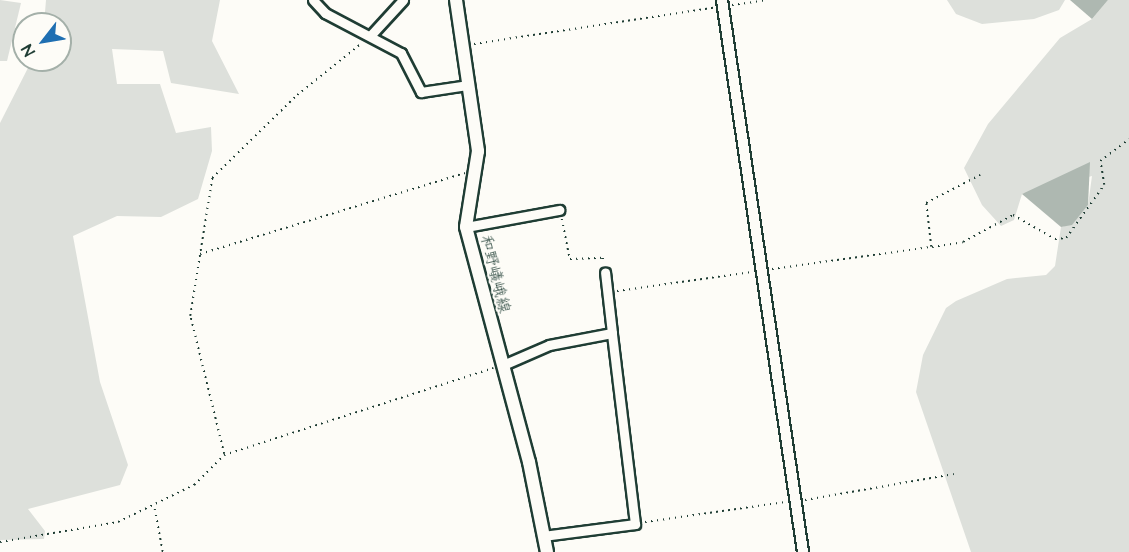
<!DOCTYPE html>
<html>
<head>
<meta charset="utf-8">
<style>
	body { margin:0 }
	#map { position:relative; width:1129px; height:552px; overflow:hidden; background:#fdfcf7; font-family:"Architects Daughter","Klee One",sans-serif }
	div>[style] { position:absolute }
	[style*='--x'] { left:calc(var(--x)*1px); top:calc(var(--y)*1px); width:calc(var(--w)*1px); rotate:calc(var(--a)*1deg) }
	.green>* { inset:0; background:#dde0db }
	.water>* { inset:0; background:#aeb8b1 }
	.path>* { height:1.5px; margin-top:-0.75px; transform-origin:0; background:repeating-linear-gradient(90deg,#1f3d34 0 1.5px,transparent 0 6px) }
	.roads { filter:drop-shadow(2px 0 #1f3d34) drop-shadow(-2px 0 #1f3d34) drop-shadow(0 2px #1f3d34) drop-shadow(0 -2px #1f3d34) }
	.minor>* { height:9px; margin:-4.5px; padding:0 4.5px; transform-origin:4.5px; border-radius:4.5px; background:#fdfcf7 }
	.tertiary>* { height:10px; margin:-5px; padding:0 5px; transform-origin:5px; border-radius:5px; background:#fdfcf7 }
	.secondary>* { height:12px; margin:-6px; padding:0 6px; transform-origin:6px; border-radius:6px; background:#fdfcf7 }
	span { translate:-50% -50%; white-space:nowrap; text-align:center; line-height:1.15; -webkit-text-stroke:4.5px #fdfcf7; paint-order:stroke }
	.street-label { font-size:16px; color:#1f3d34 }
	.north { position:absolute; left:12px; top:12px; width:60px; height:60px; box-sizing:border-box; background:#fdfcf7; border:2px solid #a4b0a9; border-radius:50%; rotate:239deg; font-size:16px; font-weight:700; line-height:24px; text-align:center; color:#1f3d34 }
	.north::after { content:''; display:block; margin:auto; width:21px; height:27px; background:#1f6fb2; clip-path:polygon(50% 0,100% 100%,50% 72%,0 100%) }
</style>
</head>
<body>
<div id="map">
	<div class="green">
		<i style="clip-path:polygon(0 0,21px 3px,7px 61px,0 61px)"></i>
		<i style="clip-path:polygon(46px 0,220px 0,212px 41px,239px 94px,171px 83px,163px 51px,112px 49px,117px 84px,160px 84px,176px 133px,211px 127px,212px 151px,198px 199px,161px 217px,117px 216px,73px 236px,100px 382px,128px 465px,120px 485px,28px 509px,45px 531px,44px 539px,0 540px,0 123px,32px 60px,60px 60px,60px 24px,44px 24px)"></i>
		<i style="clip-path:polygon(947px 0,1065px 0,1059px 10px,1034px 19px,982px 24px,956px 14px)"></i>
		<i style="clip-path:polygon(1108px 0,1129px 0,1129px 552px,971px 552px,916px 392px,923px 355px,946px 308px,956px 301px,1007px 279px,1046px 275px,1055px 266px,1061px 227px,1072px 224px,1088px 205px,1092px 176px,1022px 194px,1014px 220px,1001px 226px,982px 205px,964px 168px,988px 124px,1060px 38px,1092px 19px)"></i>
	</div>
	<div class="water">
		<i style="clip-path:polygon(1070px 0,1108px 0,1092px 19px)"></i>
		<i style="clip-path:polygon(1090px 162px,1088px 205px,1072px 225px,1061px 227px,1022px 194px)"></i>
	</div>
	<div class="path">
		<i style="--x:732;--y:5;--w:35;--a:-8"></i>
		<i style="--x:474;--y:44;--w:242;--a:-8.6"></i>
		<i style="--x:562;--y:219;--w:41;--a:78.7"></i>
		<i style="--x:570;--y:259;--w:33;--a:-2"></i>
		<i style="--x:603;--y:258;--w:4;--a:76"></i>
		<i style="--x:932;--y:247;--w:31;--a:-9"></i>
		<i style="--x:963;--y:242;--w:57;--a:-28.4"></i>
		<i style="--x:1013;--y:215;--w:48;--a:29.7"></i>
		<i style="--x:1055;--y:239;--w:11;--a:-5"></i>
		<i style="--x:1066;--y:238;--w:65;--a:-54.4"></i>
		<i style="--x:1104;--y:185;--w:24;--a:-99"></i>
		<i style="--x:1100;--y:161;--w:36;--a:-37"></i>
		<i style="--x:200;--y:254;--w:277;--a:-17"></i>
		<i style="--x:772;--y:269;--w:161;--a:-7.9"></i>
		<i style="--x:931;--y:247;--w:44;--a:-96.5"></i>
		<i style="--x:926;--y:203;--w:61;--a:-27.4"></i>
		<i style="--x:617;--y:291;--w:136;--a:-8"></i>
		<i style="--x:224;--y:454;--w:142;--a:-103.8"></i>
		<i style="--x:190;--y:316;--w:140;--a:-80.9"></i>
		<i style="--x:212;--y:178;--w:119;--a:-44.3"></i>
		<i style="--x:297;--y:95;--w:83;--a:-38.7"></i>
		<i style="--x:805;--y:500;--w:151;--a:-9.9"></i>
		<i style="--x:155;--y:509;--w:44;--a:79.5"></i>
		<i style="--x:645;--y:522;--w:142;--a:-8.1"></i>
		<i style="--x:0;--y:542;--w:120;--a:-9.6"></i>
		<i style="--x:118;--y:522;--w:85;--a:-26"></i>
		<i style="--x:194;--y:485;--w:42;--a:-45"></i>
		<i style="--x:224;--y:455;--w:283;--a:-17.9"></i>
	</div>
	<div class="roads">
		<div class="minor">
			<i style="--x:313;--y:0;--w:18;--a:47"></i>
			<i style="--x:325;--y:13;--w:86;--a:27.8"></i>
			<i style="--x:401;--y:53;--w:44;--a:62.9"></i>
			<i style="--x:421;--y:92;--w:48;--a:-8.5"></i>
			<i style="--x:370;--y:36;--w:49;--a:-47.5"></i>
			<i style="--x:466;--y:227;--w:95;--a:-10.4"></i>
			<i style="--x:503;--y:365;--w:50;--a:-23.5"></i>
			<i style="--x:549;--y:345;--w:64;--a:-10.8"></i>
			<i style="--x:612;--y:333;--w:61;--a:-96.5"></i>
			<i style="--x:543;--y:536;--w:93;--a:-7.4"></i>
			<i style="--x:635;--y:524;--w:192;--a:-96.9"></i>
		</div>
		<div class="tertiary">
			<i style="--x:722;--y:0;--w:558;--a:81.65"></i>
		</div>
		<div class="secondary">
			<i style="--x:456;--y:0;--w:153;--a:81.7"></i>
			<i style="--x:478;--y:151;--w:77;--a:99"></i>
			<i style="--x:466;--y:227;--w:243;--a:75"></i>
			<i style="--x:529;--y:462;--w:92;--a:78.7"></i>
		</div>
	</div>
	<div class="street-label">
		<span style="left:495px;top:274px;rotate:76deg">和野嶬峨線</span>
	</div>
	<div class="north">N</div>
</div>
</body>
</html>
